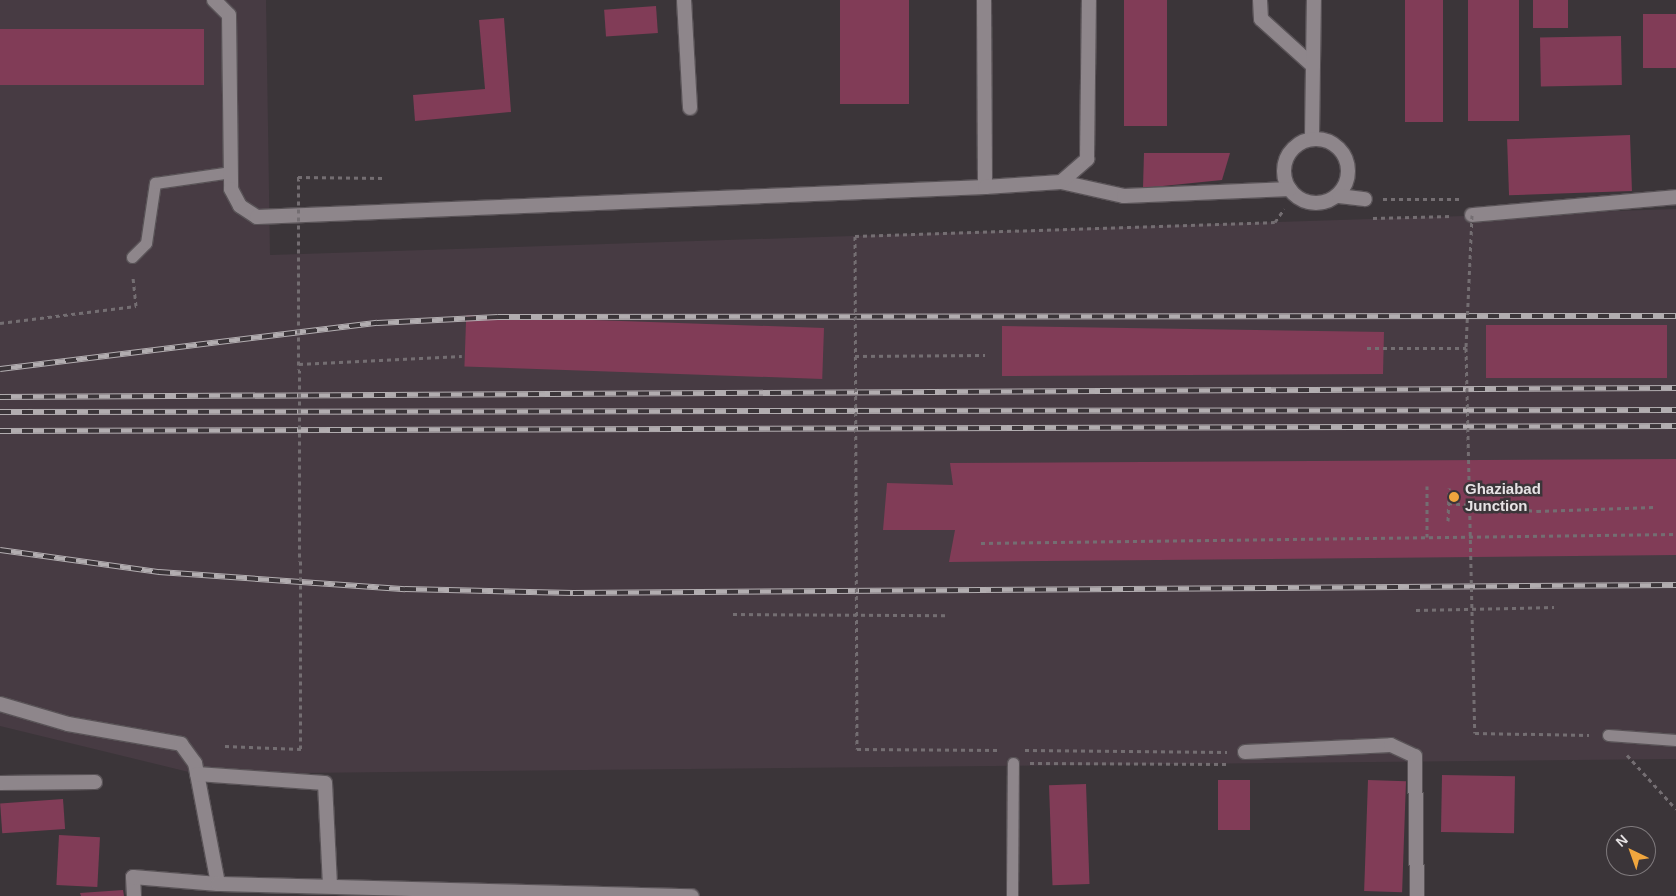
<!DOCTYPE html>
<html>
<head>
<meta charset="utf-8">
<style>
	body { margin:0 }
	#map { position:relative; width:1676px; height:896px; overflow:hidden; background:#3b3539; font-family:Helvetica,sans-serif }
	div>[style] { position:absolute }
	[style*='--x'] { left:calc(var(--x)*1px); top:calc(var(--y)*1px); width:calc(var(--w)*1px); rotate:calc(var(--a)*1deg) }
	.built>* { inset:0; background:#473b43 }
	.building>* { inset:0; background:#813c57; transform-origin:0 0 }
	.path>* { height:3px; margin-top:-1.5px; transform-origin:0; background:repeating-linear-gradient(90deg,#746e72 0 4px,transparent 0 8px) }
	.roads { filter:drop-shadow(1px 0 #595357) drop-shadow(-1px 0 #595357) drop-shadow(0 1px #595357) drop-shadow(0 -1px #595357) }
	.service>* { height:11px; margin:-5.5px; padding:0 5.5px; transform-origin:5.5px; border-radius:5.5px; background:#8e868b }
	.minor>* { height:14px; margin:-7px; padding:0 7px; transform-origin:7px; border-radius:7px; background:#8e868b }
	.minor>.ring { margin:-7px; padding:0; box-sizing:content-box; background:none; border:14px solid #8e868b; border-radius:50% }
	.rail>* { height:5.5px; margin-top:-2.75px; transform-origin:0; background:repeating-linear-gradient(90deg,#3b3539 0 11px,#b2adb0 0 22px); box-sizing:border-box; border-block:1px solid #b2adb0 }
	.path-bridge>* { height:3px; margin-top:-1.5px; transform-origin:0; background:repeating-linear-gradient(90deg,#746e72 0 4px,transparent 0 8px) }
	.dots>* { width:14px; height:14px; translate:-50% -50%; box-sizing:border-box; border:2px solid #3b3539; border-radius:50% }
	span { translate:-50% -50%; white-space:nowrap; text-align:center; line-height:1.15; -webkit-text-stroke:5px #3b3539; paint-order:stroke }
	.poi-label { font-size:15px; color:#e6e2e4; font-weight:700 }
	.left { translate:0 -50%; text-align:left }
	.north { position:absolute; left:1606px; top:826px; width:50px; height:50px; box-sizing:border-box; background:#3b3539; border:1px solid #7f7a7d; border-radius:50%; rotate:318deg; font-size:14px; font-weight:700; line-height:20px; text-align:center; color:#e6e2e4 }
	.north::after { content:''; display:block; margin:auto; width:18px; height:22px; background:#f0a63e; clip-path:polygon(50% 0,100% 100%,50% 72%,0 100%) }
</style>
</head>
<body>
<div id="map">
	<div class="built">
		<i style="clip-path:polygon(0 0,266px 0,270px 255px,1676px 209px,1676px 759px,197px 774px,0 726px)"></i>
	</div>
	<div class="building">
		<i style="left:840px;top:0;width:69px;height:104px"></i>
		<i style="left:1124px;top:0;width:43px;height:126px"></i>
		<i style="left:1405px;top:0;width:38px;height:122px"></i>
		<i style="left:1468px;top:0;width:51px;height:121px"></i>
		<i style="left:1533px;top:0;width:35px;height:28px"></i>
		<i style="left:656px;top:6px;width:27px;height:52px;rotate:86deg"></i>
		<i style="left:1643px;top:14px;width:33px;height:54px"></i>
		<i style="clip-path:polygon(504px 18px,511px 112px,415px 121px,413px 95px,485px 89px,479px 20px)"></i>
		<i style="left:204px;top:29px;width:56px;height:204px;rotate:90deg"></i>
		<i style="left:1621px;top:36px;width:49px;height:81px;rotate:89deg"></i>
		<i style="left:1630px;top:135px;width:56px;height:123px;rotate:88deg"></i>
		<i style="clip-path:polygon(1144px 153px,1230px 153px,1222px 180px,1143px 188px)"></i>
		<i style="left:1486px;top:325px;width:181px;height:53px"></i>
		<i style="clip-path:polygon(1002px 326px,1384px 332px,1383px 374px,1002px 376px)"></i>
		<i style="left:824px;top:328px;width:51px;height:358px;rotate:92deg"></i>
		<i style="clip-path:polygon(1676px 459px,1676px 555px,949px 562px,955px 530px,883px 530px,887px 483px,953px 485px,950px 463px)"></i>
		<i style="left:1442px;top:775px;width:73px;height:57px;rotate:1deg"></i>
		<i style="left:1218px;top:780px;width:32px;height:50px"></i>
		<i style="left:1368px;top:780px;width:38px;height:111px;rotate:2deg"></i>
		<i style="left:1086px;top:784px;width:100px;height:37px;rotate:88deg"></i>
		<i style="left:63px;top:799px;width:30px;height:63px;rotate:86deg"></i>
		<i style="left:59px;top:835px;width:41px;height:50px;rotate:3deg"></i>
		<i style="clip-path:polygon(123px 890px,124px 896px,81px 896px,80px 893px)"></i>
	</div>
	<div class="path">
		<i style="--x:298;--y:177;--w:86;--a:0.7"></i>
		<i style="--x:1383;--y:199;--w:76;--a:0"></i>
		<i style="--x:1373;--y:218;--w:79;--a:-1.5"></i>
		<i style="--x:855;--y:236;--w:420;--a:-1.9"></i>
		<i style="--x:1275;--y:222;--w:16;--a:-55"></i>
		<i style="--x:0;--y:323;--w:137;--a:-7.1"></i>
		<i style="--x:136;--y:306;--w:30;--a:-96"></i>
		<i style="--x:1367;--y:348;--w:99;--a:0"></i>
		<i style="--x:855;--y:356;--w:130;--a:-0.4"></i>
		<i style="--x:299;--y:364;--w:163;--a:-2.8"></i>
		<i style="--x:1448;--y:503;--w:89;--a:5.1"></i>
		<i style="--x:1537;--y:511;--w:117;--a:-2"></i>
		<i style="--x:1448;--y:521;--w:33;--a:-88"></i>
		<i style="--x:1427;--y:537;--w:51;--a:-90"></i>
		<i style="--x:981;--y:543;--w:695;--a:-0.74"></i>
		<i style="--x:1416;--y:610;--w:138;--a:-1.2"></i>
		<i style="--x:733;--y:614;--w:216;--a:0.3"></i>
		<i style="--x:1475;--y:733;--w:114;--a:1"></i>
		<i style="--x:225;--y:746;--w:76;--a:2.3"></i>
		<i style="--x:857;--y:749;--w:142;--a:0.4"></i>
		<i style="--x:1025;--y:750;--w:202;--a:0.6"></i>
		<i style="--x:1627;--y:755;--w:73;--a:47.8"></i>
		<i style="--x:1030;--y:763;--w:199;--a:0.3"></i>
	</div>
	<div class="roads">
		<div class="service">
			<i style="--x:132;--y:257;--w:20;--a:-45"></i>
			<i style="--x:146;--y:243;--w:61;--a:-81.5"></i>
			<i style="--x:155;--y:183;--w:77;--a:-8.2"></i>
			<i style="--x:1608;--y:735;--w:68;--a:4.2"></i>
			<i style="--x:1012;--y:896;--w:133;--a:-89.6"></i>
		</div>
		<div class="minor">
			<i style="--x:214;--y:0;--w:21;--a:45"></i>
			<i style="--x:229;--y:15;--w:174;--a:89.3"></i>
			<i style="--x:231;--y:189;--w:19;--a:62"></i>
			<i style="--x:240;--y:206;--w:20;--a:33"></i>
			<i style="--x:257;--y:217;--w:729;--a:-2.36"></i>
			<i style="--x:985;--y:187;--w:187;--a:-90.3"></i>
			<i style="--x:684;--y:0;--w:108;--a:86.8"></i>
			<i style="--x:1260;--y:0;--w:19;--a:87"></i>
			<i style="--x:1261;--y:19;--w:70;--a:42.1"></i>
			<i style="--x:1312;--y:137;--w:137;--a:-89.2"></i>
			<i class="ring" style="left:1284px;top:139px;width:50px;height:50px"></i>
			<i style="--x:1061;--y:182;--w:65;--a:12.5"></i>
			<i style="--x:1124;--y:196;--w:166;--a:-2.4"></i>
			<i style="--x:985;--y:187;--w:76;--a:-3.8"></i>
			<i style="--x:1061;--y:182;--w:35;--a:-41"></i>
			<i style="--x:1087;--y:159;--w:159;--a:-89.3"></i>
			<i style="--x:1339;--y:196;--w:26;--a:7"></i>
			<i style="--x:1472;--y:215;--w:205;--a:-5"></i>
			<i style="--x:0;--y:704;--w:71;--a:16.4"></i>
			<i style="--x:68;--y:724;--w:115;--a:10"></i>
			<i style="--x:181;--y:744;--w:24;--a:54"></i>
			<i style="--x:195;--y:763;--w:123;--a:79.2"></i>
			<i style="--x:1245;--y:752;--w:146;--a:-2.7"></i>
			<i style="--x:1391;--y:745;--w:26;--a:25"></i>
			<i style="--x:1415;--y:756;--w:140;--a:89.2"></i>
			<i style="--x:197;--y:774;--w:128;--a:4"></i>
			<i style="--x:325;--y:783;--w:103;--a:87.2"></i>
			<i style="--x:0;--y:783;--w:95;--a:-0.6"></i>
			<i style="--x:134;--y:896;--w:19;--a:-93"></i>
			<i style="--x:133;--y:877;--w:85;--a:4.7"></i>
			<i style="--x:218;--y:884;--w:474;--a:1.5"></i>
		</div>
	</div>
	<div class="rail">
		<i style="--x:0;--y:369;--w:380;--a:-7"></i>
		<i style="--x:377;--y:323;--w:121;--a:-2.8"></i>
		<i style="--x:498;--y:317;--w:1178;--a:-0.05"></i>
		<i style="--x:0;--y:397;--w:1676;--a:-0.31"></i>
		<i style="--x:0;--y:412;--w:1676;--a:-0.07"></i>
		<i style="--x:0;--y:431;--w:1676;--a:-0.17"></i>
		<i style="--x:0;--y:550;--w:161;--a:7.9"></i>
		<i style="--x:159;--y:572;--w:247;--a:4"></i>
		<i style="--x:405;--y:589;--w:168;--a:1.4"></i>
		<i style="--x:573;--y:593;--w:1103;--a:-0.42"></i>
	</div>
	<div class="path-bridge">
		<i style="--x:298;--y:177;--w:572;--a:89.7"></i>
		<i style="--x:1472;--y:215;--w:133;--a:92.6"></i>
		<i style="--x:1466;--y:348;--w:385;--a:88.7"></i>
		<i style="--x:855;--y:236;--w:513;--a:89.78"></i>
	</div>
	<div class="dots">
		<i style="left:1454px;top:497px;background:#f0a63e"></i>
	</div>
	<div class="poi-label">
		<span class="left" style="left:1465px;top:497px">Ghaziabad<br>Junction</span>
	</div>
	<div class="north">N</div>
</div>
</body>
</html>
